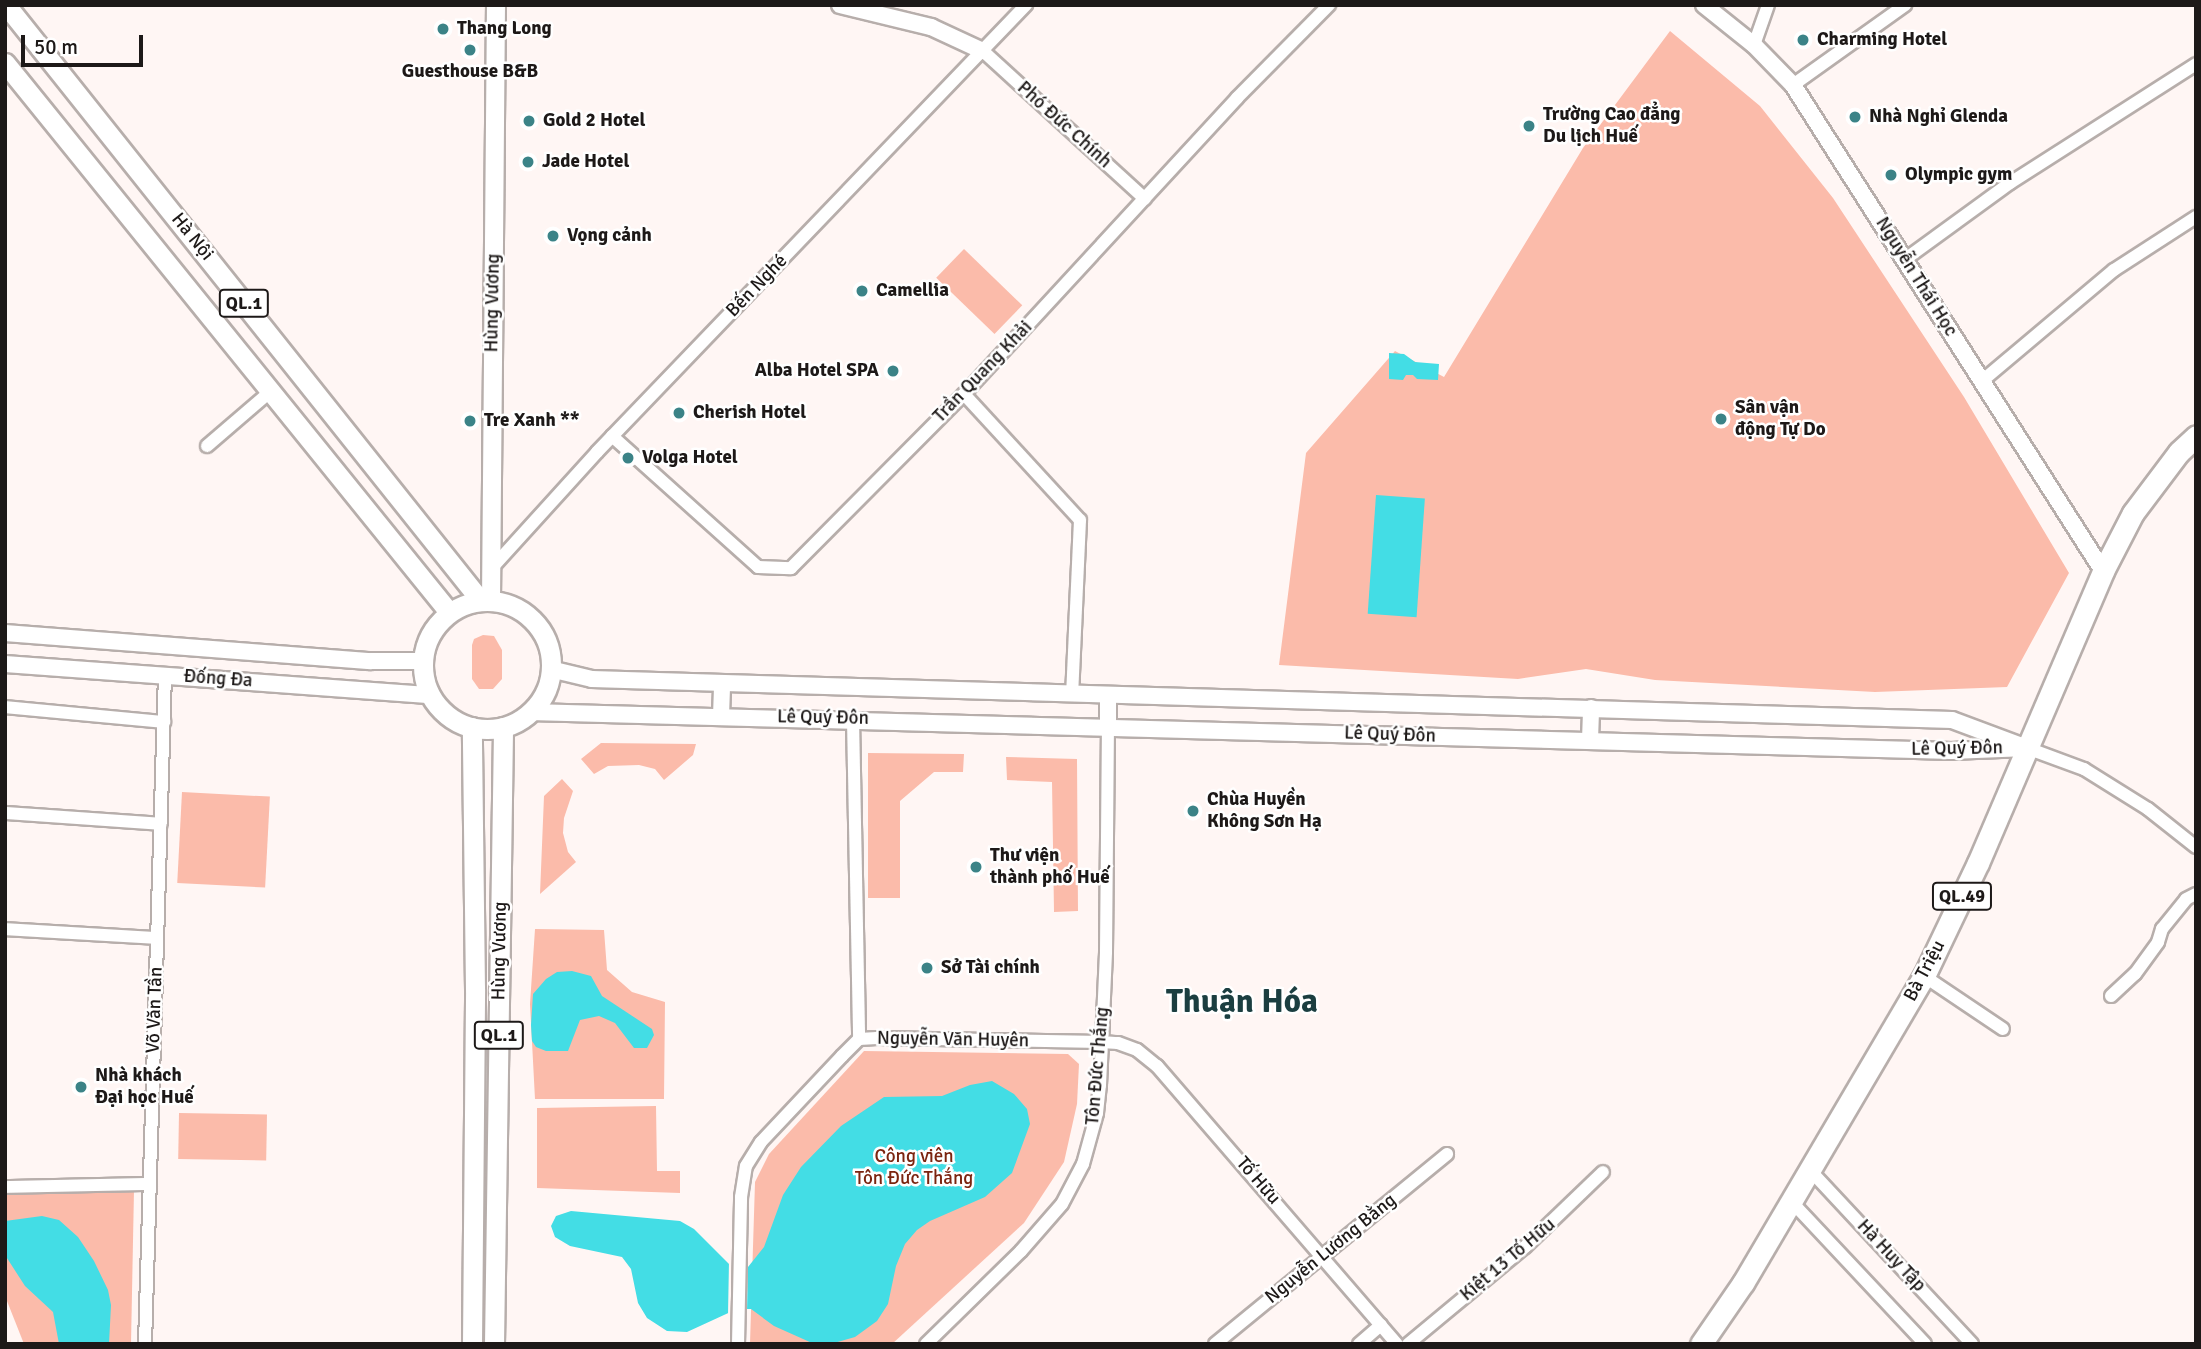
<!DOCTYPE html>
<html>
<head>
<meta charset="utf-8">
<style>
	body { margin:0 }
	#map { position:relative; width:2201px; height:1349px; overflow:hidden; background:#fff6f4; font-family:Signika,sans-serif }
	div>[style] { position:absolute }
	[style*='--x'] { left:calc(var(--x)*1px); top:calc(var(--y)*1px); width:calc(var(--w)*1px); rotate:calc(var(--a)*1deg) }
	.green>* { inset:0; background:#fbbbaa; transform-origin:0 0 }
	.water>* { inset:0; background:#43dde5; transform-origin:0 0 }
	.pier>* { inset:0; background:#fff6f4 }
	.roads { filter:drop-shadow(2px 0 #b7aeab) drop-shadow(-2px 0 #b7aeab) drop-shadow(0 2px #b7aeab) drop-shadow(0 -2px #b7aeab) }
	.minor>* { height:12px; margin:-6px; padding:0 6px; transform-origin:6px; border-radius:6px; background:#fff }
	.tertiary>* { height:16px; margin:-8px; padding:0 8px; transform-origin:8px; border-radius:8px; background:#fff }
	.secondary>* { height:18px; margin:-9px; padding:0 9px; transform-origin:9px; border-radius:9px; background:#fff }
	.primary>* { height:19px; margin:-9.5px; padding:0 9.5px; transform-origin:9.5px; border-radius:9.5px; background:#fff }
	.primary>.ring { margin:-9.5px; padding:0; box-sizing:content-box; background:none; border:19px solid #fff; border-radius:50% }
	.trunk>* { height:21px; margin:-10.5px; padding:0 10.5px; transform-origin:10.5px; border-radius:10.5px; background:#fff }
	.dots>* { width:19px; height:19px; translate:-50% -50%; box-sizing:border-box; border:4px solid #fff; border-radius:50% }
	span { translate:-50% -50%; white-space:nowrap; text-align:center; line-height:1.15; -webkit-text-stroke:5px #fff; paint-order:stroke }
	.shield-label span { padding:2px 5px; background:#fff; border:2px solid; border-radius:5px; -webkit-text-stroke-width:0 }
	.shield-label { font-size:18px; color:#1d1918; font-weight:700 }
	.poi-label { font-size:19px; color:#1d1918; font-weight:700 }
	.left { translate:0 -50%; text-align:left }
	.right { translate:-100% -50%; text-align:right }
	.street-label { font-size:19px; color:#1d1918 }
	.park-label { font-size:19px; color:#7b2510 }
	.town-label { font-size:33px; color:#1b3e40; font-weight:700 }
	.frame { position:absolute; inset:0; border:7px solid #1d1918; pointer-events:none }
	.scale { position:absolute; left:21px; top:35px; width:122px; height:32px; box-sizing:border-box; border:4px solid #1d1918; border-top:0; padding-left:9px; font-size:21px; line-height:24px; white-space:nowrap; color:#1d1918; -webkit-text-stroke:5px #fff; paint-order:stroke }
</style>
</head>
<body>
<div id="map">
	<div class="green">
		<i style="clip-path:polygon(1670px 31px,1760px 106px,1833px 198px,1964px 397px,2069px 573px,2007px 687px,1875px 692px,1655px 680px,1586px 669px,1518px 679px,1279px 665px,1306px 453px,1395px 351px,1444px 377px,1583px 148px)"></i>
		<i style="left:964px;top:249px;width:81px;height:40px;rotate:44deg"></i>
		<i style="clip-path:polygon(483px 635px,494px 636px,502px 650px,502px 679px,493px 689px,479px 689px,472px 679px,472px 645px,474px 639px)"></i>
		<i style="clip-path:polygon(601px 743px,696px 744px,693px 755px,664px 780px,655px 769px,639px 765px,608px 766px,594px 774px,581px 759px)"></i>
		<i style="clip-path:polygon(868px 753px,964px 754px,963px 772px,934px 772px,900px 801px,900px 898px,868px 898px)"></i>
		<i style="clip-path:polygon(1006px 757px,1077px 759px,1078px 911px,1054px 912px,1052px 782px,1007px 780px)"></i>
		<i style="clip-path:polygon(562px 779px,573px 791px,564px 818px,563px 833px,568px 852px,576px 862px,540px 894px,544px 796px)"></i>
		<i style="left:182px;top:792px;width:88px;height:91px;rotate:3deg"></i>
		<i style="clip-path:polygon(535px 929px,604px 930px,607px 970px,632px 992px,665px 1002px,664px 1099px,535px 1099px,530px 1004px)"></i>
		<i style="clip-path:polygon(864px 1051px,1068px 1054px,1079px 1064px,1077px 1104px,1064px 1162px,1024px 1223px,892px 1344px,750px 1344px,755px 1182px,769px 1154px)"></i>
		<i style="clip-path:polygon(656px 1106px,657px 1171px,680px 1171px,680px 1193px,537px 1188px,537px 1108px)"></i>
		<i style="left:179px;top:1113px;width:88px;height:46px;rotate:1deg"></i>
		<i style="clip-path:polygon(134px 1190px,131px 1344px,24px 1344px,5px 1296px,5px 1192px)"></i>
	</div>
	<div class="water">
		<i style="clip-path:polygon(1389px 353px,1404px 354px,1415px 362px,1439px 364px,1438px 380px,1417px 379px,1413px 375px,1406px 375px,1403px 380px,1389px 379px)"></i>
		<i style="left:1376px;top:495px;width:49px;height:119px;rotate:4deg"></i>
		<i style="clip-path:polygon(572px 971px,591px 976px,602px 996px,652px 1029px,654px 1035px,647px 1048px,634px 1048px,615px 1023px,599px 1016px,580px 1020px,568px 1051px,546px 1051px,536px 1047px,532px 1041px,531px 1025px,533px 994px,546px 979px,557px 972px)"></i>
		<i style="clip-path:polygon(992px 1081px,1014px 1094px,1027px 1109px,1030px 1124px,1012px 1173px,985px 1197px,930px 1221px,917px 1230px,905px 1244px,896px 1266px,888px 1304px,877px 1321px,855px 1337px,834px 1343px,812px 1343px,774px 1326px,751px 1309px,737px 1309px,687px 1332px,667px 1331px,647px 1318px,638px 1303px,631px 1269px,622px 1257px,570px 1246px,555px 1237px,551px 1226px,556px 1216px,571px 1211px,680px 1221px,694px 1229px,731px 1266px,748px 1267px,764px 1247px,783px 1195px,801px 1167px,841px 1126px,884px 1097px,942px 1096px,970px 1085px)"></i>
		<i style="clip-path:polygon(42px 1216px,59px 1220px,78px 1237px,94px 1261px,108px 1290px,111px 1305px,109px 1344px,59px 1344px,53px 1312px,25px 1286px,5px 1255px,5px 1221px)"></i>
	</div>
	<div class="pier">
		<i style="clip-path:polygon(729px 1261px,737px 1264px,748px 1262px,747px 1312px,728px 1315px)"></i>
	</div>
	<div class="roads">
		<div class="minor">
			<i style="--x:1754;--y:45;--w:42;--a:-70.7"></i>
			<i style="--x:983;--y:51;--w:219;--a:42.4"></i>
			<i style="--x:1793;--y:85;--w:138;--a:-35.5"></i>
			<i style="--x:1904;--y:260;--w:131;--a:-36"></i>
			<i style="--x:2010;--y:183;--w:221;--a:-32.6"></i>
			<i style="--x:1982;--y:381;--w:172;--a:-40.1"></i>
			<i style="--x:2114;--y:270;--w:98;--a:-32.9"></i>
			<i style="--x:964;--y:394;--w:171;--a:47.4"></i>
			<i style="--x:1080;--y:520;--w:174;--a:92.6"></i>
			<i style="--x:612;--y:436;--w:196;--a:41.9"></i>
			<i style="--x:758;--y:567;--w:33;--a:2"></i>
			<i style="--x:791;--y:568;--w:245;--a:-45.2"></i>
			<i style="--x:964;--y:394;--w:403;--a:-47.3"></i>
			<i style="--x:1237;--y:98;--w:131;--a:-45.3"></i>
			<i style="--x:207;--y:446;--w:86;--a:-40.7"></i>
			<i style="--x:491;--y:569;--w:158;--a:-47.8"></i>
			<i style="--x:597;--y:452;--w:620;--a:-46.18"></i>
			<i style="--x:5;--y:707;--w:160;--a:5.4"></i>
			<i style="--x:853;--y:719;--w:320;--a:88.9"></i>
			<i style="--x:2027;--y:748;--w:61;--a:20.2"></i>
			<i style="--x:2084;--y:769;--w:75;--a:32"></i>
			<i style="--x:2148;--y:809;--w:61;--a:38.4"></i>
			<i style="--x:5;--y:813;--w:156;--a:4"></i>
			<i style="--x:5;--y:929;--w:152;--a:3.4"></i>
			<i style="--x:1924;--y:976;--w:95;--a:33.9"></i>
			<i style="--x:2111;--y:996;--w:33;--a:-43"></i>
			<i style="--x:2135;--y:974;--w:39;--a:-54"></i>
			<i style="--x:2158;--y:942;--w:14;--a:-73"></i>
			<i style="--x:2162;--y:929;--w:38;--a:-51"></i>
			<i style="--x:2186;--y:899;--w:11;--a:-27"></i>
			<i style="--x:1809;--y:1169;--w:239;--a:47"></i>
			<i style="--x:5;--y:1187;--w:145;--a:-1.2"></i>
			<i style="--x:1790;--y:1200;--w:197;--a:46.8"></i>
			<i style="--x:145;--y:1344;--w:668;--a:-88.29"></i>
			<i style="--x:738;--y:1344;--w:147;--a:-88.8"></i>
			<i style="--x:741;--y:1197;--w:31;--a:-81"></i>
			<i style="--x:746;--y:1166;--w:28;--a:-58"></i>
			<i style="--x:761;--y:1142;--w:118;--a:-46.7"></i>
			<i style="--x:842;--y:1056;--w:24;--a:-45"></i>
			<i style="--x:859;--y:1039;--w:18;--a:-3"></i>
			<i style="--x:877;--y:1038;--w:225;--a:1"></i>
			<i style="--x:1102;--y:1042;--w:16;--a:4"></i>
			<i style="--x:1118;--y:1043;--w:20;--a:20"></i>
			<i style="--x:1137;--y:1050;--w:26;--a:39"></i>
			<i style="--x:1157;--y:1066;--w:367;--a:49.2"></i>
			<i style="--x:926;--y:1344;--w:133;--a:-44.4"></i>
			<i style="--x:1021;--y:1251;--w:62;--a:-48.9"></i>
			<i style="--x:1062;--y:1204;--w:45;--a:-62.3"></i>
			<i style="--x:1083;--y:1164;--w:53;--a:-74.6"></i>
			<i style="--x:1097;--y:1113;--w:28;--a:-84"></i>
			<i style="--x:1100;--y:1085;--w:133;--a:-87.4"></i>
			<i style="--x:1106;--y:952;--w:225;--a:-89.5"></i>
			<i style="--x:1215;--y:1344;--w:300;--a:-39.3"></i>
			<i style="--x:1359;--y:1344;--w:29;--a:-41"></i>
			<i style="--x:1408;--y:1344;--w:152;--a:-39.7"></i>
			<i style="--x:1525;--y:1247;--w:108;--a:-43.9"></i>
		</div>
		<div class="tertiary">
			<i style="--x:840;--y:5;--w:94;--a:13.6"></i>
			<i style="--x:931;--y:27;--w:57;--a:24.8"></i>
			<i style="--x:1704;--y:5;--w:64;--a:38.7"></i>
			<i style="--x:1754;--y:45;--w:56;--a:45.7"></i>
			<i style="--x:1793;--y:85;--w:576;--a:57.47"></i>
			<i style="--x:5;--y:633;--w:367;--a:4.4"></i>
			<i style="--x:371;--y:661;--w:52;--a:0"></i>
			<i style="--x:5;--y:664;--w:427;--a:4.2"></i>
			<i style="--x:1108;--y:695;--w:32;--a:90"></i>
			<i style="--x:530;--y:712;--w:1422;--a:1.57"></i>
			<i style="--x:1951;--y:751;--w:76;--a:-2.3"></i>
			<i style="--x:2027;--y:748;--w:80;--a:-159.5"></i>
			<i style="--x:1952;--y:720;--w:1361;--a:-178.27"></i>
			<i style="--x:592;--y:679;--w:43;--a:-166.6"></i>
			<i style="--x:721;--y:716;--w:33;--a:-88"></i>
			<i style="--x:1590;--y:740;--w:32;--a:-88"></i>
		</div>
		<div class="secondary">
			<i style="--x:491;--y:601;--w:596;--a:-89.52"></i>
		</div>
		<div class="primary">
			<i style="--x:6;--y:5;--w:762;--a:51.45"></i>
			<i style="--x:5;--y:63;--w:706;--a:51.04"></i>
			<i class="ring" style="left:423px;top:601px;width:109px;height:109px"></i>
			<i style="--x:472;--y:1344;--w:355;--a:-89.5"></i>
			<i style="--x:475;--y:989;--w:262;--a:-90.7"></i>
			<i style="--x:494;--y:1344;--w:617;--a:-89.16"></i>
		</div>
		<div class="trunk">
			<i style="--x:1701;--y:1344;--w:74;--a:-55.5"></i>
			<i style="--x:1743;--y:1283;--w:356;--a:-59.5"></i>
			<i style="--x:1924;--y:976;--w:125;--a:-64.5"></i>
			<i style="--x:1978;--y:863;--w:318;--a:-66.8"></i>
			<i style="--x:2103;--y:571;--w:65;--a:-62.7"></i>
			<i style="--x:2133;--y:513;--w:76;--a:-53"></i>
			<i style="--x:2179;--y:452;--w:23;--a:-43"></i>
		</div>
	</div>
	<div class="dots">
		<i style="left:443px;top:29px;background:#3b8387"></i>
		<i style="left:1803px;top:40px;background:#3b8387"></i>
		<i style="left:470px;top:50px;background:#3b8387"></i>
		<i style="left:1855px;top:117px;background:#3b8387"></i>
		<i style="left:529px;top:121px;background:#3b8387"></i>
		<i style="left:1529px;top:126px;background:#3b8387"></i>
		<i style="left:528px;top:162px;background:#3b8387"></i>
		<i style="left:1891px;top:175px;background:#3b8387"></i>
		<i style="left:553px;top:236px;background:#3b8387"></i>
		<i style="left:862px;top:291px;background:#3b8387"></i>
		<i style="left:893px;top:371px;background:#3b8387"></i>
		<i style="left:679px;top:413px;background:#3b8387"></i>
		<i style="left:1721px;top:419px;background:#3b8387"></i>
		<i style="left:470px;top:421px;background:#3b8387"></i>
		<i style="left:628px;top:458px;background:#3b8387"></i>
		<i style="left:1193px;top:811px;background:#3b8387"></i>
		<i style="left:976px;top:867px;background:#3b8387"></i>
		<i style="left:927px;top:968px;background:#3b8387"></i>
		<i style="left:81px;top:1087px;background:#3b8387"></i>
	</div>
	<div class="shield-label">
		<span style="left:244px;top:303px">QL.1</span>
		<span style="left:1962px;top:896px">QL.49</span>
		<span style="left:499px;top:1035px">QL.1</span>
	</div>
	<div class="poi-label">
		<span class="left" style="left:457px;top:29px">Thang Long</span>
		<span class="left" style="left:1817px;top:40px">Charming Hotel</span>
		<span style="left:470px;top:72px">Guesthouse B&amp;B</span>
		<span class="left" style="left:1543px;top:126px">Trường Cao đẳng<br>Du lịch Huế</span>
		<span class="left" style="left:1869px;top:117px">Nhà Nghỉ Glenda</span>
		<span class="left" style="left:543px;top:121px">Gold 2 Hotel</span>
		<span class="left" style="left:542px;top:162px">Jade Hotel</span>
		<span class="left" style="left:1905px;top:175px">Olympic gym</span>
		<span class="left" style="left:567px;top:236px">Vọng cảnh</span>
		<span class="left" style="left:876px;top:291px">Camellia</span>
		<span class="right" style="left:879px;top:371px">Alba Hotel SPA</span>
		<span class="left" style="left:1735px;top:419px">Sân vận<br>động Tự Do</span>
		<span class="left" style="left:693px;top:413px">Cherish Hotel</span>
		<span class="left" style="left:484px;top:421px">Tre Xanh **</span>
		<span class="left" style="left:642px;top:458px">Volga Hotel</span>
		<span class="left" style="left:1207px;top:811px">Chùa Huyền<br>Không Sơn Hạ</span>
		<span class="left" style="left:990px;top:867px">Thư viện<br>thành phố Huế</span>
		<span class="left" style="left:941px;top:968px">Sở Tài chính</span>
		<span class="left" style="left:95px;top:1087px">Nhà khách<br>Đại học Huế</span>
	</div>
	<div class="street-label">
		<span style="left:1064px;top:125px;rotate:42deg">Phó Đức Chính</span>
		<span style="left:192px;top:237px;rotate:51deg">Hà Nội</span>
		<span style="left:1916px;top:277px;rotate:58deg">Nguyễn Thái Học</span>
		<span style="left:757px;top:286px;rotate:-46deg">Bến Nghé</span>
		<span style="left:493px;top:303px;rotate:-89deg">Hùng Vương</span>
		<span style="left:983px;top:372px;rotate:-46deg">Trần Quang Khải</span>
		<span style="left:218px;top:679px;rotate:4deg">Đống Đa</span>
		<span style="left:823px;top:718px;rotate:1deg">Lê Quý Đôn</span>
		<span style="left:1390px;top:735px;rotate:2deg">Lê Quý Đôn</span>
		<span style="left:1957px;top:749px;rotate:-1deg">Lê Quý Đôn</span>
		<span style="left:500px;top:951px;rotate:-89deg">Hùng Vương</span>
		<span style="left:1925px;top:971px;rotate:-62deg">Bà Triệu</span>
		<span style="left:155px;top:1010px;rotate:-88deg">Võ Văn Tần</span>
		<span style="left:953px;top:1040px;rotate:1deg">Nguyễn Văn Huyên</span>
		<span style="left:1098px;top:1066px;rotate:-85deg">Tôn Đức Thắng</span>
		<span style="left:1258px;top:1181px;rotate:49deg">Tố Hữu</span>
		<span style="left:1331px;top:1249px;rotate:-39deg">Nguyễn Lương Bằng</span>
		<span style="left:1891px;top:1256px;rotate:47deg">Hà Huy Tập</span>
		<span style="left:1508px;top:1260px;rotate:-40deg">Kiệt 13 Tố Hữu</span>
	</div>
	<div class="park-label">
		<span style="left:914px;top:1168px">Công viên<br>Tôn Đức Thắng</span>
	</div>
	<div class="town-label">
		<span style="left:1242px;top:1002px">Thuận Hóa</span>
	</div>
	<div class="frame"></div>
	<div class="scale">50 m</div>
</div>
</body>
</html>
